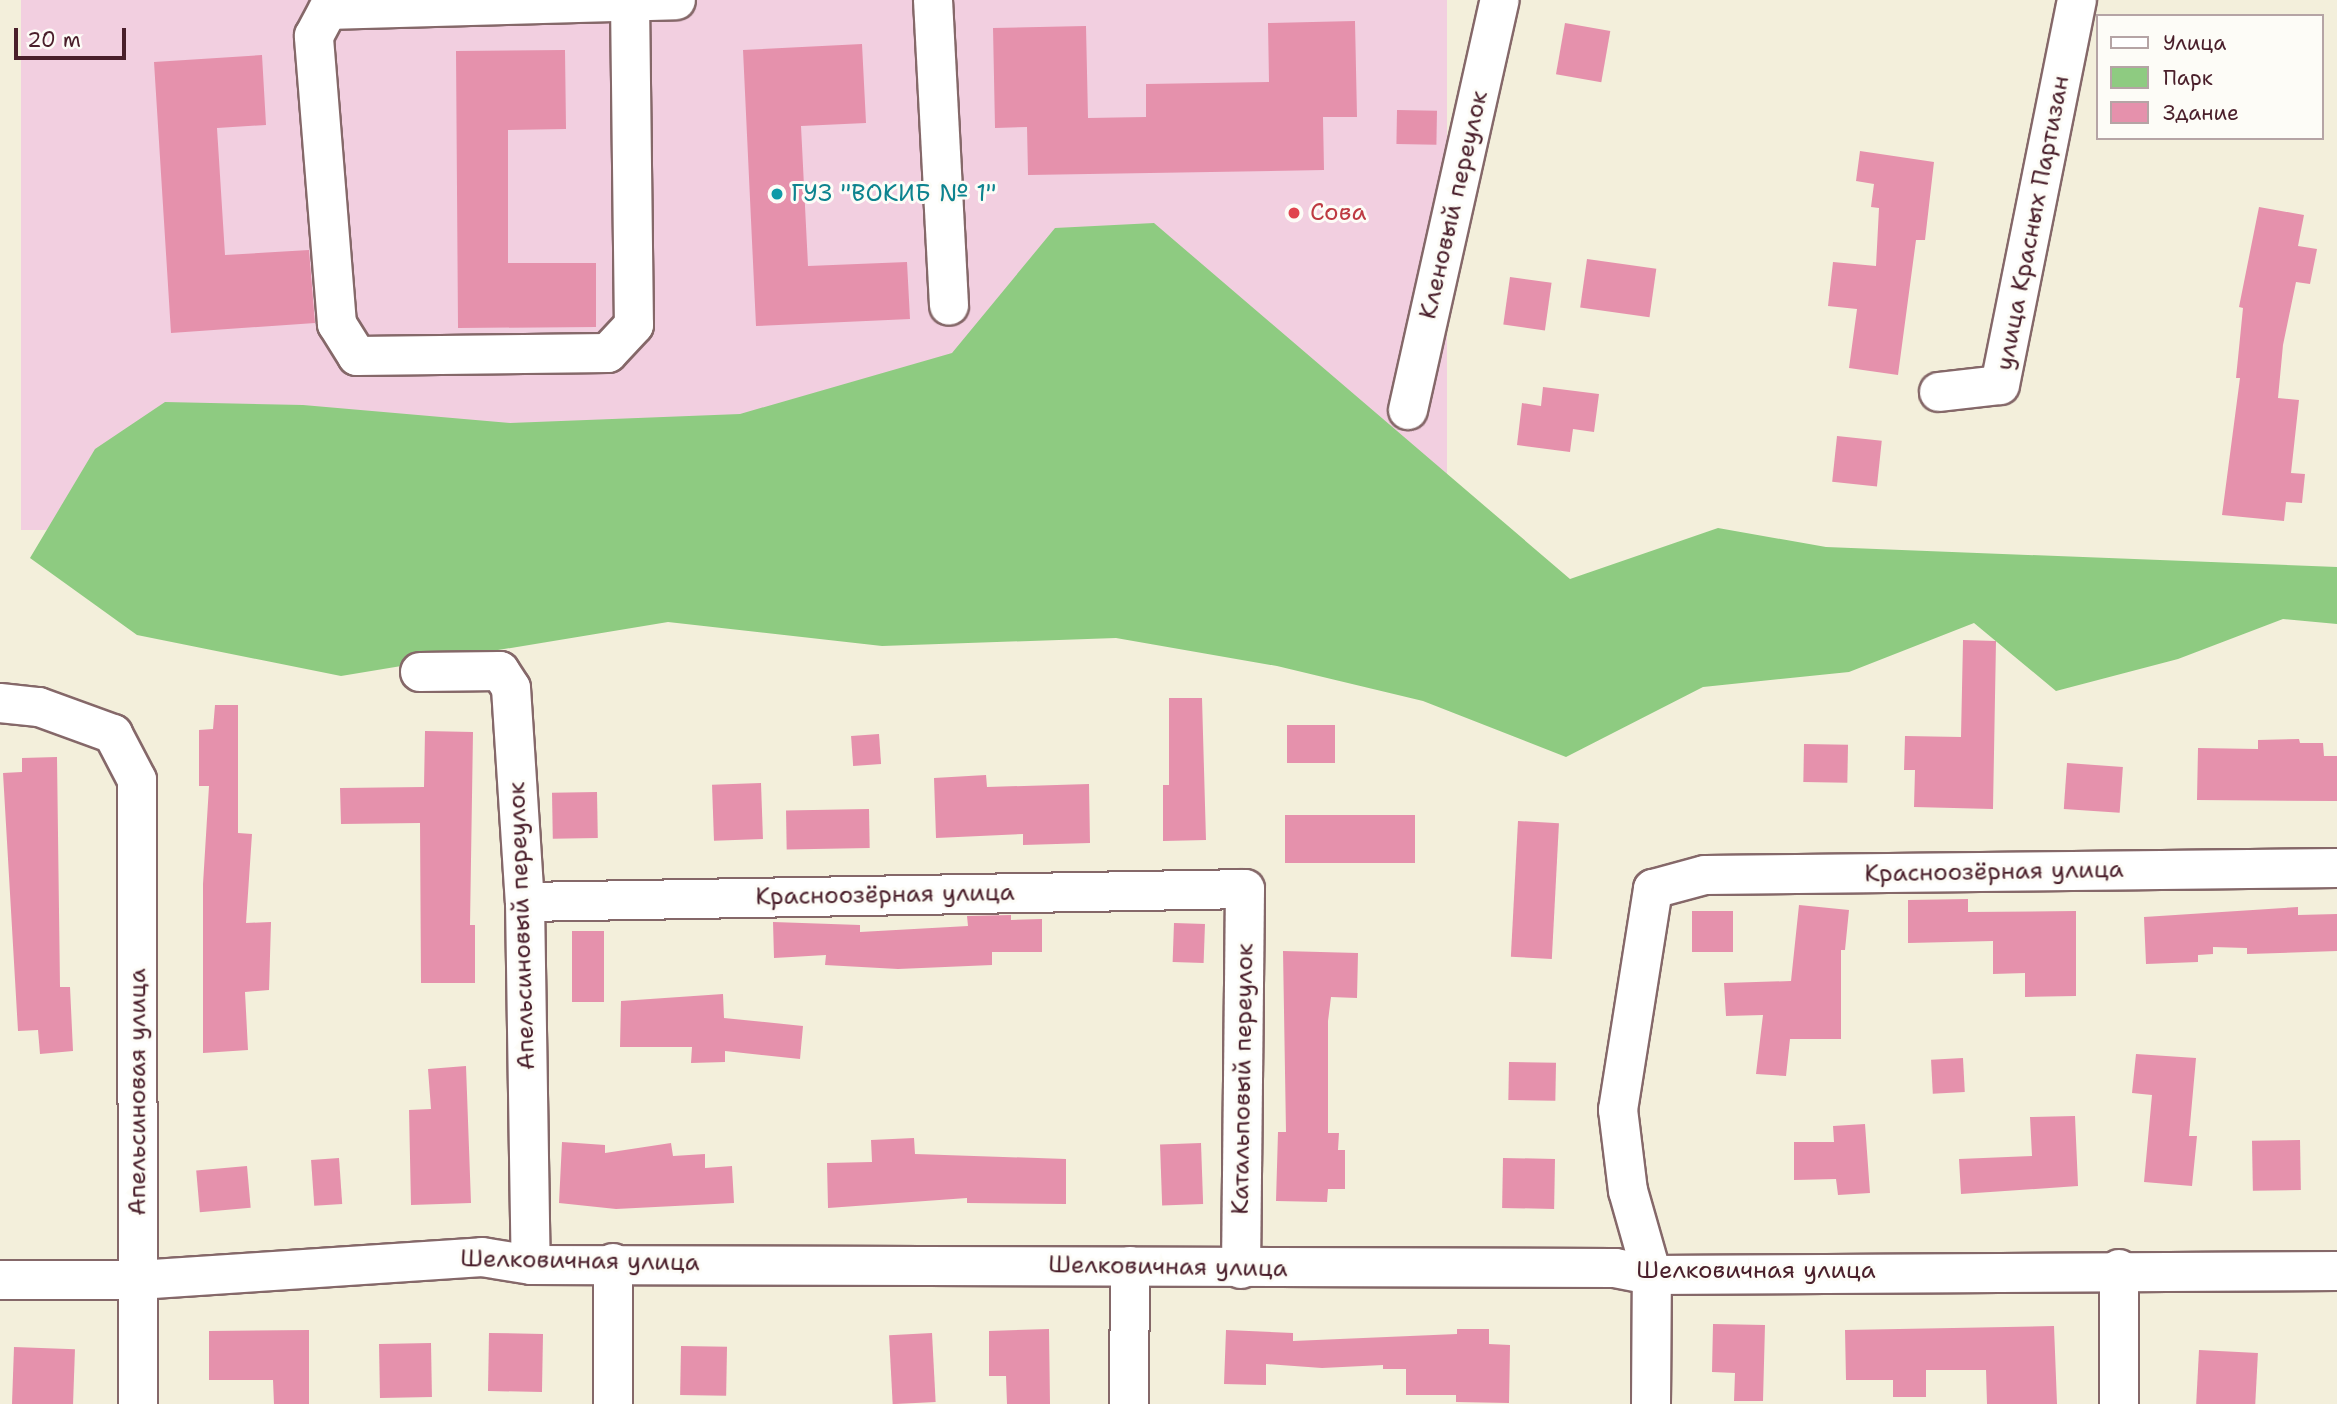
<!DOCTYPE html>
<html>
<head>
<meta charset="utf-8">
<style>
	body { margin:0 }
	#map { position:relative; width:2337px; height:1404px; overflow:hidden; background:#f3efdb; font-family:"Shantell Sans",sans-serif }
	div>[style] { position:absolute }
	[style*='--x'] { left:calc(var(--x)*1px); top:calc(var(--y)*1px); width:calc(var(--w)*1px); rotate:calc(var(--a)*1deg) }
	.built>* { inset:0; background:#f2cfe0; transform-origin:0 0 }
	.green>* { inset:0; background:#8ecb81 }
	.building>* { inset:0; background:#e591ac; transform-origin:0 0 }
	.roads { filter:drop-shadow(2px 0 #856869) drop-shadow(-2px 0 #856869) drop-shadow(0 2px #856869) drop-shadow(0 -2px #856869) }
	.minor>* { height:38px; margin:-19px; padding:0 19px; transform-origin:19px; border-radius:19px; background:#fff }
	.dots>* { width:19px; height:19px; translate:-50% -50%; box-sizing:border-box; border:4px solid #fdfcf7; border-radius:50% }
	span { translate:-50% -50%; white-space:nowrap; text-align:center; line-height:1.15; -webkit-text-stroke:6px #fdfcf7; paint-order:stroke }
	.culture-label { font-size:24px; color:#0d838f }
	.left { translate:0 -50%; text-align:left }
	.street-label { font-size:24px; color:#4a1f2b }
	.health-label { font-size:24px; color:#be3a42 }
	.legend { position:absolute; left:2096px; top:14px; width:228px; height:126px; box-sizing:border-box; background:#fdfcf7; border:2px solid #b5a4a5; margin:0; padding:9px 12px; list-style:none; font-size:21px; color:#4a1f2b }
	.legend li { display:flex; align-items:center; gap:14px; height:35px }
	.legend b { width:35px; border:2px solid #b5a4a5 }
	.scale { position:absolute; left:14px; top:28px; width:112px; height:32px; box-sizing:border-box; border:4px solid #4a1f2b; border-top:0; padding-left:9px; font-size:21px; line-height:24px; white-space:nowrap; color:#4a1f2b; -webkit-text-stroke:5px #fdfcf7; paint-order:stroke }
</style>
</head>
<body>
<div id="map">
	<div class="built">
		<i style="left:21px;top:0;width:1426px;height:530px"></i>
	</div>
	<div class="green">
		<i style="clip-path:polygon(1154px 223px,1570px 579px,1718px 528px,1826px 547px,2337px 567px,2337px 624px,2283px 619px,2178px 659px,2056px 691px,1974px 623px,1849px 672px,1703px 687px,1566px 757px,1423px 701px,1277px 666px,1116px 638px,882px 646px,668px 622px,341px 676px,137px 635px,30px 558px,95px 449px,165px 402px,303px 405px,510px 423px,740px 414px,952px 353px,1055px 228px)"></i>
	</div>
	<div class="building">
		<i style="clip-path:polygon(1355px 21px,1357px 117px,1323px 117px,1324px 170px,1028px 175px,1027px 127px,995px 128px,993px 28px,1086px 26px,1088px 118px,1146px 117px,1146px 84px,1269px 82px,1268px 23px)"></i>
		<i style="left:1565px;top:23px;width:46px;height:52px;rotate:10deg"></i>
		<i style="clip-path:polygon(862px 44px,866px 123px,801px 126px,808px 266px,907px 262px,910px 319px,756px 326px,743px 50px)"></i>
		<i style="clip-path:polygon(565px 50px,566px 129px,508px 130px,508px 263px,596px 263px,596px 327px,458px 328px,456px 51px)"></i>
		<i style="clip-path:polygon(262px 55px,266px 125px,217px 128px,225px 255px,309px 250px,315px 323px,171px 333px,154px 62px)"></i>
		<i style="left:1397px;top:110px;width:40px;height:34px;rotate:1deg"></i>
		<i style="clip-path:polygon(1860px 151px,1934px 162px,1925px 240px,1916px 240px,1898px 375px,1849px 368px,1857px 309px,1828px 306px,1833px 262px,1876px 266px,1879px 208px,1871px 207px,1874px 184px,1856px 181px)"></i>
		<i style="clip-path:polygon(2259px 207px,2304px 215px,2298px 246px,2317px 249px,2310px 284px,2296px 282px,2283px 345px,2278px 398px,2299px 400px,2291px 473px,2305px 474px,2302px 503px,2286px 502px,2284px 521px,2222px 515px,2240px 378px,2236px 378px,2243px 308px,2239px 307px)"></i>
		<i style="left:1587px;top:259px;width:70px;height:49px;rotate:8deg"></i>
		<i style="left:1510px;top:277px;width:42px;height:48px;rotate:8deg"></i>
		<i style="clip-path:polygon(1543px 387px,1599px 394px,1594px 432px,1573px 429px,1570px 452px,1517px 445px,1522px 403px,1541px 406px)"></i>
		<i style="left:1837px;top:436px;width:45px;height:46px;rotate:6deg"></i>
		<i style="clip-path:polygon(1963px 640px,1996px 641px,1993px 809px,1914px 807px,1915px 770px,1904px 770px,1905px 736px,1961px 737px)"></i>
		<i style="clip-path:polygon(1169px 698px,1202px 698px,1206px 840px,1163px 841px,1163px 785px,1169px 785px)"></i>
		<i style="clip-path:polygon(215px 705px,238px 705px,238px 833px,252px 834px,246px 923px,271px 922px,269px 990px,245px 992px,248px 1050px,203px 1053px,203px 884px,209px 786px,199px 786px,199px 730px,213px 729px)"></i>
		<i style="left:1287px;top:725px;width:48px;height:38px"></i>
		<i style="clip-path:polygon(425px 731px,473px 732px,470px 925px,475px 925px,475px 983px,421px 983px,420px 823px,341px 824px,340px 788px,424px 787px)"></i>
		<i style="left:879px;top:734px;width:30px;height:28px;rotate:86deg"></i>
		<i style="clip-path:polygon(2299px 739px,2300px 743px,2323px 743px,2324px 756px,2337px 756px,2337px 801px,2197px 800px,2198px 748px,2258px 749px,2258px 740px)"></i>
		<i style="left:1804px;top:744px;width:44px;height:38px;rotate:1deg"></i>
		<i style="clip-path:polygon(57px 757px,60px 987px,70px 987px,73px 1051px,40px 1054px,38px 1030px,18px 1031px,3px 773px,22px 772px,22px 758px)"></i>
		<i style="left:2067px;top:763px;width:56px;height:46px;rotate:4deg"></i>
		<i style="clip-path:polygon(986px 775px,987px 787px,1089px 784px,1090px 843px,1023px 845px,1023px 834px,936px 838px,934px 778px)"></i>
		<i style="left:761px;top:783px;width:56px;height:49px;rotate:88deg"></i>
		<i style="left:597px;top:792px;width:46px;height:45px;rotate:89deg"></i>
		<i style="left:869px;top:809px;width:39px;height:83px;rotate:89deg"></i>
		<i style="left:1415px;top:815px;width:48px;height:130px;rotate:90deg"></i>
		<i style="left:1518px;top:821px;width:41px;height:136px;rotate:3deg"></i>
		<i style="clip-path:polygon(1968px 899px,1968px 912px,2076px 911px,2076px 996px,2025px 997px,2025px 973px,1993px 974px,1993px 941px,1908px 943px,1908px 900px)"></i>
		<i style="clip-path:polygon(1799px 905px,1849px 910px,1845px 950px,1841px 950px,1841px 1039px,1790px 1039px,1786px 1076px,1756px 1074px,1763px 1015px,1726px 1016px,1724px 983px,1791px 981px)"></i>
		<i style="clip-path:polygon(2298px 907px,2298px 915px,2337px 914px,2337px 951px,2247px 954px,2247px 948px,2213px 947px,2213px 954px,2198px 955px,2198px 962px,2146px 964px,2144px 917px)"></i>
		<i style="left:1692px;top:911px;width:41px;height:41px"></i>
		<i style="clip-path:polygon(1011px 915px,1011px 920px,1042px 919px,1042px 952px,992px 952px,992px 965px,898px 969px,825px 965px,826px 955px,774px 958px,773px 922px,860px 925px,860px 932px,968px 926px,967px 916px)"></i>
		<i style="left:1174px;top:923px;width:31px;height:39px;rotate:2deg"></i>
		<i style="left:572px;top:931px;width:32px;height:71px"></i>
		<i style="clip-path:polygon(1283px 951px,1358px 953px,1357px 998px,1331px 997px,1328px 1021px,1328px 1133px,1339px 1133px,1338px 1150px,1345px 1150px,1345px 1189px,1328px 1189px,1327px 1202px,1276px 1201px,1278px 1132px,1286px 1132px)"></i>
		<i style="clip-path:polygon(723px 994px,724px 1018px,803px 1026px,800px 1059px,725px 1051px,725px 1062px,691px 1063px,692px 1047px,620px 1047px,621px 1001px)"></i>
		<i style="clip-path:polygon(2136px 1054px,2196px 1058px,2189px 1136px,2197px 1136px,2192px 1186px,2144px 1182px,2152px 1095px,2132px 1093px)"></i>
		<i style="left:1963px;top:1058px;width:34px;height:32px;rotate:87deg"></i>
		<i style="left:1509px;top:1062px;width:47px;height:38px;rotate:1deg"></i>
		<i style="clip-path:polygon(466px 1066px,471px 1203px,411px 1205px,409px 1110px,431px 1109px,428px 1069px)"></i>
		<i style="clip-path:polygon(2075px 1116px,2078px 1186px,1961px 1194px,1959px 1159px,2032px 1156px,2030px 1117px)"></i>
		<i style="clip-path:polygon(1865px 1124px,1870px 1193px,1838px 1195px,1836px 1179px,1794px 1180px,1794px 1142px,1834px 1142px,1833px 1126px)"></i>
		<i style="clip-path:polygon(914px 1138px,915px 1154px,1066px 1159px,1066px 1204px,967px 1203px,967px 1198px,828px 1208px,827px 1163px,872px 1162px,871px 1140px)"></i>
		<i style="left:2300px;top:1140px;width:50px;height:48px;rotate:89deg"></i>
		<i style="clip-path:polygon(562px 1142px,605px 1145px,605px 1153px,671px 1143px,673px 1156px,705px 1154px,705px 1168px,732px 1166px,734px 1203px,616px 1209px,559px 1203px)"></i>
		<i style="left:1201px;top:1143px;width:61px;height:41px;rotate:88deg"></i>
		<i style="left:339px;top:1158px;width:46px;height:28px;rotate:86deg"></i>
		<i style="left:1503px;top:1158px;width:52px;height:50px;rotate:1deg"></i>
		<i style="left:247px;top:1166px;width:42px;height:51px;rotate:85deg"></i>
		<i style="clip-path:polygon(1713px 1324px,1765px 1325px,1763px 1401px,1734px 1401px,1735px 1373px,1712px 1372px)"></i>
		<i style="clip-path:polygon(2054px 1326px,2057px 1404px,1987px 1404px,1986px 1370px,1926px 1370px,1926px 1397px,1893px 1397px,1893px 1380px,1846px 1380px,1845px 1330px)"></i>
		<i style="clip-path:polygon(1049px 1329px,1050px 1404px,1007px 1404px,1006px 1376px,989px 1376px,989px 1331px)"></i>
		<i style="clip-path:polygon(1457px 1329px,1489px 1329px,1489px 1344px,1510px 1345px,1509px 1403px,1456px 1402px,1456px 1395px,1406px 1395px,1406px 1369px,1383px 1369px,1383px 1365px,1322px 1368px,1266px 1364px,1266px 1385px,1224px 1384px,1226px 1330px,1293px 1333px,1293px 1341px,1457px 1334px)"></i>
		<i style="clip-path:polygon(309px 1330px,309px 1404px,274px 1404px,273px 1380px,209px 1380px,209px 1331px)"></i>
		<i style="left:489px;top:1333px;width:54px;height:58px;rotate:1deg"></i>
		<i style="left:932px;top:1333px;width:69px;height:43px;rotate:87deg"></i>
		<i style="left:431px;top:1343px;width:54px;height:52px;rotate:89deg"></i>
		<i style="left:681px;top:1346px;width:46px;height:49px;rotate:1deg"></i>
		<i style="left:14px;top:1347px;width:61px;height:57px;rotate:2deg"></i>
		<i style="left:2199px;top:1350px;width:59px;height:54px;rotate:3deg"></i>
	</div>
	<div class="roads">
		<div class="minor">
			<i style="--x:933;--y:0;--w:306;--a:87"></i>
			<i style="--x:630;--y:1;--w:324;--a:89.3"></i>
			<i style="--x:634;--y:325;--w:38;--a:133"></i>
			<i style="--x:608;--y:353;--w:251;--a:179.3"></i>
			<i style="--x:357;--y:356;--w:38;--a:-122"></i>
			<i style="--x:337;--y:324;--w:289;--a:-94.6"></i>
			<i style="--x:314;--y:36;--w:30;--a:-62"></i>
			<i style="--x:328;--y:10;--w:348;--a:-1.6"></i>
			<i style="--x:1939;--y:392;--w:61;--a:-6.5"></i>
			<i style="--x:2000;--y:385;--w:393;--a:-78.7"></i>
			<i style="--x:1408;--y:410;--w:420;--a:-77.4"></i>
			<i style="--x:420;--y:672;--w:80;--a:-0.7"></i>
			<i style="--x:500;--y:671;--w:20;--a:57"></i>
			<i style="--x:511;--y:688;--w:214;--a:86.3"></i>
			<i style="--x:525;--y:902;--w:363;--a:89.1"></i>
			<i style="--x:0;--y:703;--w:39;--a:6"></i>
			<i style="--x:39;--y:707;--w:79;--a:20"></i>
			<i style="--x:113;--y:734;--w:52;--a:62.4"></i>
			<i style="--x:137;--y:780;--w:624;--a:89.91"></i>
			<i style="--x:525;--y:902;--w:720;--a:-1.03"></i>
			<i style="--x:1245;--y:889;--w:380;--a:90.6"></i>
			<i style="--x:2119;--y:1269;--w:135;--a:90"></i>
			<i style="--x:0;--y:1280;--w:138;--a:0"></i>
			<i style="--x:138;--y:1280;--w:345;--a:-3.8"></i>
			<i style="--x:482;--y:1257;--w:50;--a:9.3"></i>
			<i style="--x:531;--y:1265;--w:1084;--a:0.16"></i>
			<i style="--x:1615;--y:1268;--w:38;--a:11"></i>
			<i style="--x:1652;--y:1275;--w:685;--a:-0.33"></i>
			<i style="--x:613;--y:1404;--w:141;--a:-90"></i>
			<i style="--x:1129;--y:1404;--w:138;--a:-89.6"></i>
			<i style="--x:1651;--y:1404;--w:129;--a:-89.6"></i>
			<i style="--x:1652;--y:1275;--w:87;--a:-105.9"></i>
			<i style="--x:1628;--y:1191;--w:82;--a:-97"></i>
			<i style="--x:1618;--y:1110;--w:224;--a:-81"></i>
			<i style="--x:1653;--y:889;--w:54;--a:-15.1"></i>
			<i style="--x:1705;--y:875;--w:632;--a:-0.63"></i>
		</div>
	</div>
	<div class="dots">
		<i style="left:777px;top:194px;background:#0f9aa8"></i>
		<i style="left:1294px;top:213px;background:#e0444e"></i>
	</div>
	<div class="culture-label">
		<span class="left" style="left:791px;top:194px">ГУЗ "ВОКИБ № 1"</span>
	</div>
	<div class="street-label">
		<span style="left:1454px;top:205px;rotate:-77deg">Кленовый переулок</span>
		<span style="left:2033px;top:223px;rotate:-79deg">улица Красных Партизан</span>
		<span style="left:1994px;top:872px;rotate:-1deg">Красноозёрная улица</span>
		<span style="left:885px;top:895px;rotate:-1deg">Красноозёрная улица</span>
		<span style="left:522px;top:926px;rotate:-92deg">Апельсиновый переулок</span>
		<span style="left:1243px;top:1079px;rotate:-89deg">Катальповый переулок</span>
		<span style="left:138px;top:1092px;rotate:-90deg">Апельсиновая улица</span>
		<span style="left:580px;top:1261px;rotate:1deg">Шелковичная улица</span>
		<span style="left:1168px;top:1267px;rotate:1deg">Шелковичная улица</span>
		<span style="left:1756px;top:1271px">Шелковичная улица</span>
	</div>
	<div class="health-label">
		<span class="left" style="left:1310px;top:213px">Сова</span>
	</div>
	<ul class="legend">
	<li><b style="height:9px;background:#fff"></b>Улица</li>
	<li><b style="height:19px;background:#8ecb81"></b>Парк</li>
	<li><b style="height:19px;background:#e591ac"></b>Здание</li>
	</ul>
	<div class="scale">20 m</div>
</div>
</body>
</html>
